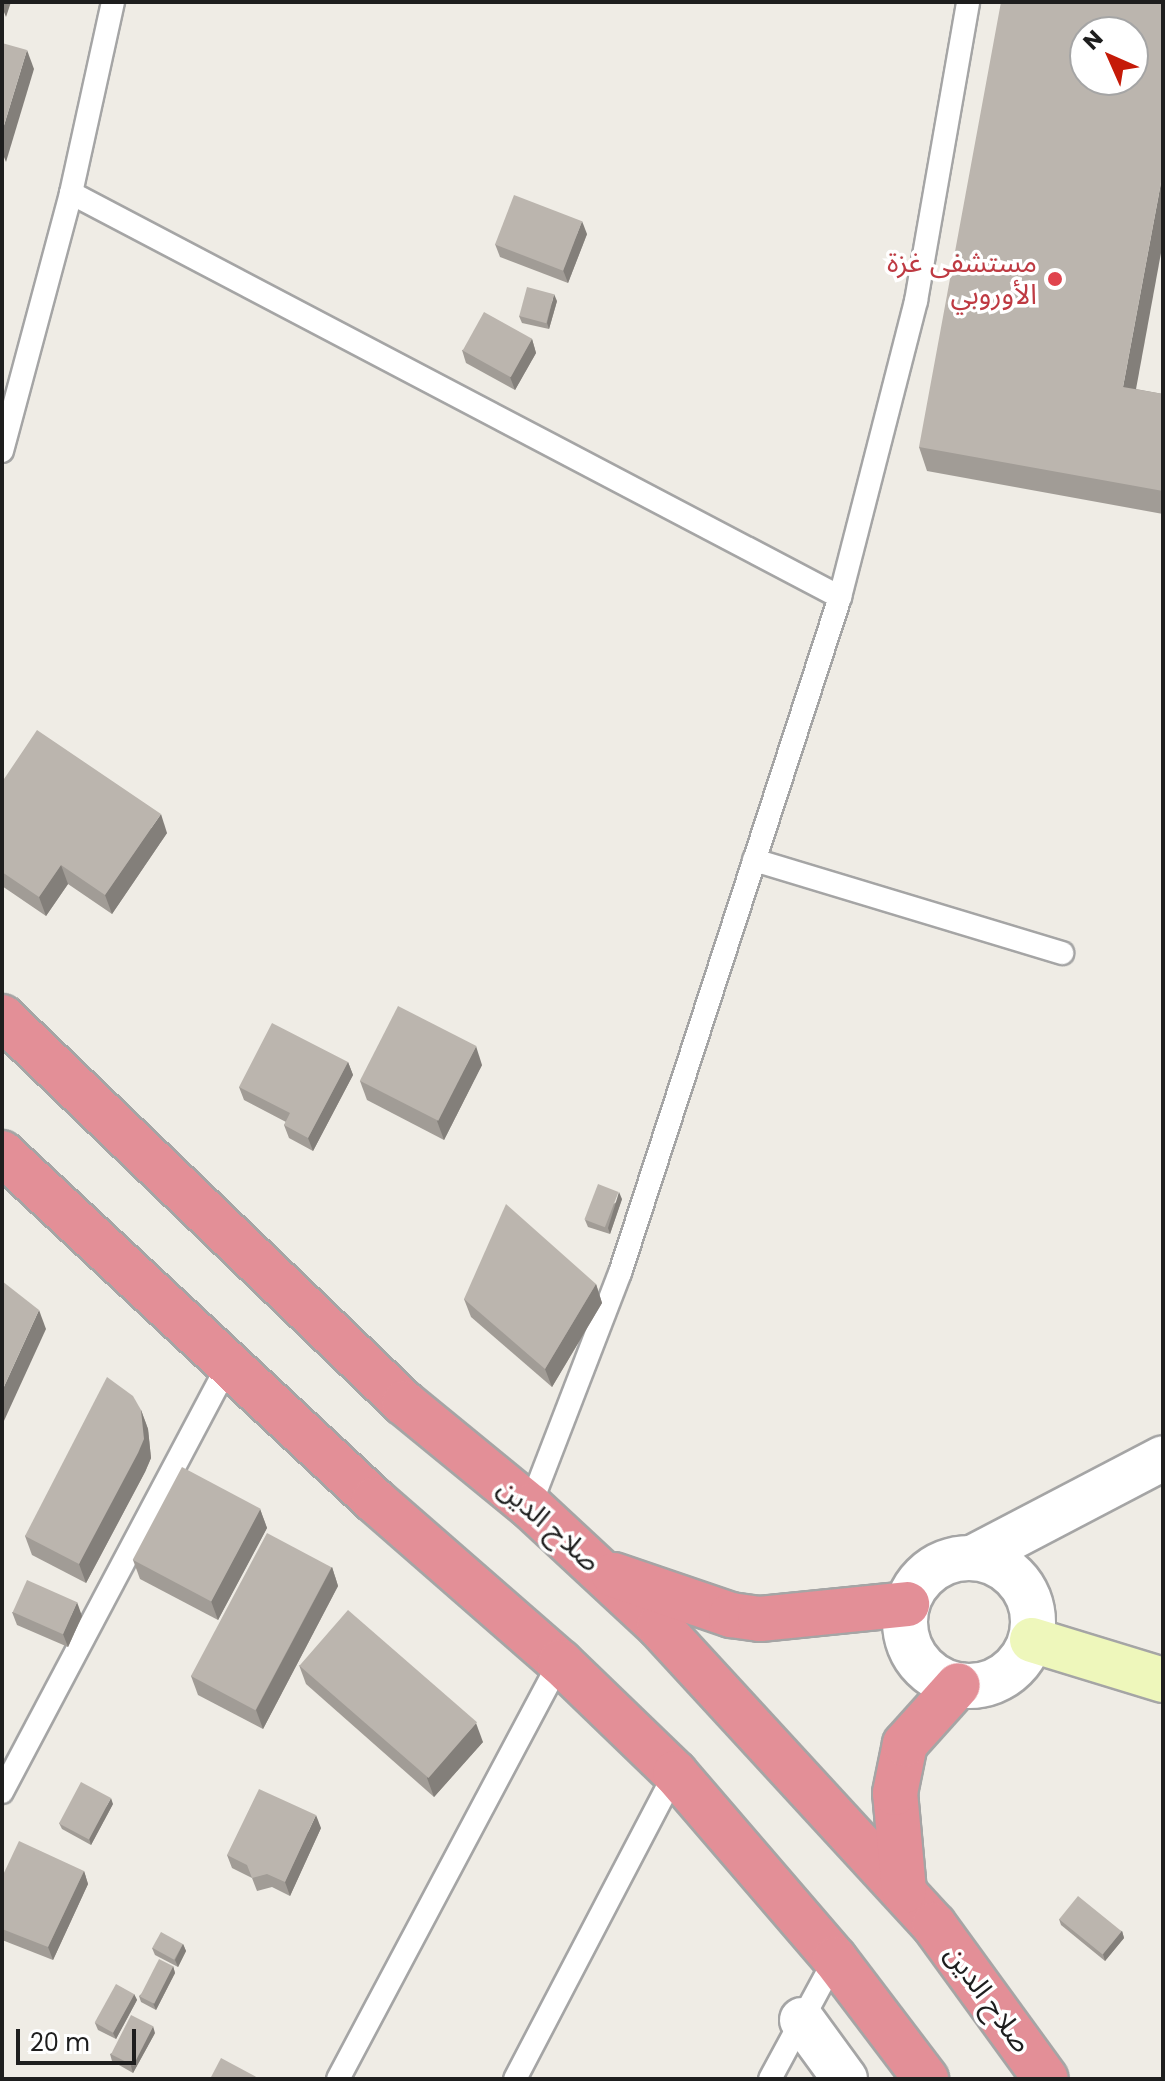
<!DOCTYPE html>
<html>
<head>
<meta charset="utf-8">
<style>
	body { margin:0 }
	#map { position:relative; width:1165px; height:2081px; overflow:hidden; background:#efece5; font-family:Poppins,"Noto Sans Arabic",sans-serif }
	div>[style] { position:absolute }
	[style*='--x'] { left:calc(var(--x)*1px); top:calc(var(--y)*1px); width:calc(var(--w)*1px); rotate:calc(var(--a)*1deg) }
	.roads { filter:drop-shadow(2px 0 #a5a5a5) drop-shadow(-2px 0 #a5a5a5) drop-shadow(0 2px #a5a5a5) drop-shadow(0 -2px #a5a5a5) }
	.lane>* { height:22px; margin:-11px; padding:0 11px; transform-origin:11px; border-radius:11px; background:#fff }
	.street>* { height:44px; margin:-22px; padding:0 22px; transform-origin:22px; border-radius:22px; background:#fff }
	.street>.ring { margin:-22px; padding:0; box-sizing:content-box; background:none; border:44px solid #fff; border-radius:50% }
	.secondary>* { height:44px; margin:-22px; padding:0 22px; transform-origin:22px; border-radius:22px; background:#eef7bb }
	.highway>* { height:44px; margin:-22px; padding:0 22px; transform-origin:22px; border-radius:22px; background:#e38f97 }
	.wall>* { inset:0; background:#a19c96 }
	.shaded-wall>* { inset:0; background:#837f7a }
	.building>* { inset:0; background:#bbb5ae; transform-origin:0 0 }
	.dots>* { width:22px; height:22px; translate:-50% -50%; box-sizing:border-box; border:4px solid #fff; border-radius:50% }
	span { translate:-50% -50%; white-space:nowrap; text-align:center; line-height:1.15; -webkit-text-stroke:7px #fff; paint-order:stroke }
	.health-label { font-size:28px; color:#be3a42 }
	.right { translate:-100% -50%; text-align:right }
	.street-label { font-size:28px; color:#1e1e1e }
	.frame { position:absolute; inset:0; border:4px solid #1e1e1e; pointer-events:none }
	.north { position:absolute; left:1069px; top:16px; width:80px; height:80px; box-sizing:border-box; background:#fff; border:2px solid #a5a5a5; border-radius:50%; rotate:315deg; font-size:22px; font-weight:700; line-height:32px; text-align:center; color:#1e1e1e }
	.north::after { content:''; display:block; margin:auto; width:28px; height:36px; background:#c51a08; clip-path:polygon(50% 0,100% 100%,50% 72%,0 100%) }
	.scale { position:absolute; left:16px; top:2029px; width:120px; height:36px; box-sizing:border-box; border:4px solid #1e1e1e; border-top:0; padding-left:10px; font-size:24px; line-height:28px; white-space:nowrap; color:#1e1e1e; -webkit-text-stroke:6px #fff; paint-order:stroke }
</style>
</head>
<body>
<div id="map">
	<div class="roads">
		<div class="lane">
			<i style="--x:71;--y:193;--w:869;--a:27.72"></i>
			<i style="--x:2;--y:451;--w:267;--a:-75"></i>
			<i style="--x:71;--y:193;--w:196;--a:-77.6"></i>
			<i style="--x:754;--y:860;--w:322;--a:16.8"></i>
			<i style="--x:530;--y:1506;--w:250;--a:-68.9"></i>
			<i style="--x:620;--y:1273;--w:711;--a:-71.97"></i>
			<i style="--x:840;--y:597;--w:306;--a:-75.6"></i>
			<i style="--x:916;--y:301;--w:303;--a:-80.1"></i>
			<i style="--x:2;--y:1792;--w:485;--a:-62.1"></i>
			<i style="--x:338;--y:2079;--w:472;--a:-62"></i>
			<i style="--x:515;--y:2079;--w:345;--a:-62.4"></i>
			<i style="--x:770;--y:2079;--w:136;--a:-61.6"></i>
		</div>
		<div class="street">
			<i style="--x:974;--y:1557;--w:213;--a:-27.6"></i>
			<i class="ring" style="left:905px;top:1558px;width:84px;height:84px"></i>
			<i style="--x:802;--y:2020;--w:73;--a:53.9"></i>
		</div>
		<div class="secondary">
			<i style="--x:1032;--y:1640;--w:137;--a:17"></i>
		</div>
		<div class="highway">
			<i style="--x:2;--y:1017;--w:557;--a:43.84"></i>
			<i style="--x:404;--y:1403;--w:163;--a:39.3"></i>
			<i style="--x:530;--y:1506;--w:176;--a:42.9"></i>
			<i style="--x:659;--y:1626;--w:406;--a:47.4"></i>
			<i style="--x:934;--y:1925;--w:190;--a:54"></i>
			<i style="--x:2;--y:1153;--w:509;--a:43.01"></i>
			<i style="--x:374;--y:1500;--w:247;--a:41.1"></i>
			<i style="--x:560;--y:1662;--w:160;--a:44"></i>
			<i style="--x:675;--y:1773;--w:245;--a:49.3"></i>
			<i style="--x:835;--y:1959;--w:151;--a:52.8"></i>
			<i style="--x:614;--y:1575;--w:124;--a:18.9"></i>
			<i style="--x:731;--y:1615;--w:29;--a:8"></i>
			<i style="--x:760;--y:1619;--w:148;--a:-5.8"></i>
			<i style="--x:904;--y:1891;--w:98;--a:-95.2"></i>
			<i style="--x:895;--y:1793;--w:50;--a:-78.5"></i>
			<i style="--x:905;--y:1744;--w:79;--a:-48.1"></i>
		</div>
	</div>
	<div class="wall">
		<i style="clip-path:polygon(587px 234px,568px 283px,500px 257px,495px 244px)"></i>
		<i style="clip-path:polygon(557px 301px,549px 329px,522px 323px,519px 316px)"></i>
		<i style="clip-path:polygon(532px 339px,536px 353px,515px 390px,466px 363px,462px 350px)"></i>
		<i style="clip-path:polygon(1136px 389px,1163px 394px,1163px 514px,927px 471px,919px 447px)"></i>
		<i style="clip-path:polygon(2px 782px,167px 833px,112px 914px,68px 884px,46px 916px,2px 886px)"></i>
		<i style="clip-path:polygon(348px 1062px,353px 1075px,313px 1151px,289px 1138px,284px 1125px,286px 1122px,244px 1100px,239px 1087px)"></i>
		<i style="clip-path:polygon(482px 1065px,444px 1140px,367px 1100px,360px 1081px)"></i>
		<i style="clip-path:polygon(622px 1199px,610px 1234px,588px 1227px,585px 1220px)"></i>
		<i style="clip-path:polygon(596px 1284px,602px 1303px,552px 1387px,471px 1317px,464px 1299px)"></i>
		<i style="clip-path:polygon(141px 1410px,148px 1429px,151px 1458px,145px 1472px,86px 1583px,32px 1555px,25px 1536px)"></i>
		<i style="clip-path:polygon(260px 1509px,267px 1528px,218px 1620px,140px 1579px,133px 1560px)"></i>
		<i style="clip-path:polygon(332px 1567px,338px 1586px,263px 1729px,198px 1695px,191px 1676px)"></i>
		<i style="clip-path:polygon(12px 1612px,82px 1616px,68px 1647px,17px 1625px)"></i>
		<i style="clip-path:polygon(299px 1665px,483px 1742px,434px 1797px,306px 1684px)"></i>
		<i style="clip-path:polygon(113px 1804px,91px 1845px,62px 1829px,59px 1823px)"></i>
		<i style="clip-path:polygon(321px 1828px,290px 1896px,272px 1887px,257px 1891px,252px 1878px,232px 1868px,227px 1855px)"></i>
		<i style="clip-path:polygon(84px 1871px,88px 1884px,53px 1960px,2px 1940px,2px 1877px)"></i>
		<i style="clip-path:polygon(1059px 1919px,1122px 1931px,1124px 1938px,1105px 1961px,1061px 1925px)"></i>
		<i style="clip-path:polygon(183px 1944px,186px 1951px,178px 1967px,155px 1955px,152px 1948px)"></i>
		<i style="clip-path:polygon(173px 1966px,175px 1973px,156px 2010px,141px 2002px,139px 1996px)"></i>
		<i style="clip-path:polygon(134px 1994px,137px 2000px,116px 2039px,98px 2030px,95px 2023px)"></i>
		<i style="clip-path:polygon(155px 2033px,133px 2073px,112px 2061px,110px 2054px)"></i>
	</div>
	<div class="shaded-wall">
		<i style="clip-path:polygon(2px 2px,11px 2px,6px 17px,2px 7px)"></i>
		<i style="clip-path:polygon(27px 50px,34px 69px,6px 162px,2px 152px,2px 132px)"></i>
		<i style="clip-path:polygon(1163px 172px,1163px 242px,1132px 411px,1123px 387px)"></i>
		<i style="clip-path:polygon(582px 221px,587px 234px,568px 283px,563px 270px)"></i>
		<i style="clip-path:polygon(554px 294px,557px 301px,549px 329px,547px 323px)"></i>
		<i style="clip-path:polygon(532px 339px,536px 353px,515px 390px,510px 377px)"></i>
		<i style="clip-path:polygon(161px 814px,167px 833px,112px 914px,105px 895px)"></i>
		<i style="clip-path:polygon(61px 865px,68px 884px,46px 916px,39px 897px)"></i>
		<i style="clip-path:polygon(476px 1046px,482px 1065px,444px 1140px,437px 1121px)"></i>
		<i style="clip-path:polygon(348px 1062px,353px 1075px,313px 1151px,308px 1138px)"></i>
		<i style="clip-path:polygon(619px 1192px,622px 1199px,610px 1234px,608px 1228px)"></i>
		<i style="clip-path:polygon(596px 1284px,602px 1303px,552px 1387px,545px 1369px)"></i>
		<i style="clip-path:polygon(39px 1310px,46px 1329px,3px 1423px,2px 1391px)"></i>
		<i style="clip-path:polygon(141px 1410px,148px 1429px,151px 1458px,145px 1472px,86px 1583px,79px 1564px)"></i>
		<i style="clip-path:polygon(260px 1509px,267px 1528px,218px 1620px,211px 1601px)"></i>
		<i style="clip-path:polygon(332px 1567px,338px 1586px,263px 1729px,256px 1710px)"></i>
		<i style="clip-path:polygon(77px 1602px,82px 1616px,68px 1647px,63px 1634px)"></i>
		<i style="clip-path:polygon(476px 1723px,483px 1742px,434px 1797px,427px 1778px)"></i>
		<i style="clip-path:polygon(111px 1798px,113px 1804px,91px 1845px,89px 1838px)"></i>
		<i style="clip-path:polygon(316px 1815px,321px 1828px,290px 1896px,285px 1882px)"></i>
		<i style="clip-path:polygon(84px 1871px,88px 1884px,53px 1960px,48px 1947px)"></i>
		<i style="clip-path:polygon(1122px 1931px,1124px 1938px,1105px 1961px,1103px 1954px)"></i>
		<i style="clip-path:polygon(183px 1944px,186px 1951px,178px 1967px,175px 1960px)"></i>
		<i style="clip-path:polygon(173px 1966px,175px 1973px,156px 2010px,153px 2003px)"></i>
		<i style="clip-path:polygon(134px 1994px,137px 2000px,116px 2039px,113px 2033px)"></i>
		<i style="clip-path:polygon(153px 2026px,155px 2033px,133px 2073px,131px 2066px)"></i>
	</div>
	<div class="building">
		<i style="clip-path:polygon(evenodd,1001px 2px,1163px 2px,1163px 172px,1123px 387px,1163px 394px,1163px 491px,919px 447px,1001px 2px,1085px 32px,1133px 32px,1133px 80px,1085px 80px,1085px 32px)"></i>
		<i style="clip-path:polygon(2px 43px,27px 50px,2px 132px)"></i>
		<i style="left:514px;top:195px;width:73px;height:53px;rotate:21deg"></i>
		<i style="left:527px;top:287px;width:28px;height:30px;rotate:15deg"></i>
		<i style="left:484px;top:312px;width:55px;height:44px;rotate:29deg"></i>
		<i style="clip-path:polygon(37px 730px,161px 814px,105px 895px,61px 865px,39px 897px,2px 872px,2px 782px)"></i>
		<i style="left:398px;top:1006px;width:88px;height:84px;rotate:27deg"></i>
		<i style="clip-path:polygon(272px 1023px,348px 1062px,308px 1138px,284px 1125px,290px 1113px,239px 1087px)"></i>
		<i style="left:598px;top:1184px;width:22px;height:38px;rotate:21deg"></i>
		<i style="clip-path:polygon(506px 1204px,596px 1284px,545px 1369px,464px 1299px)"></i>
		<i style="clip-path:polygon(2px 1281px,39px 1310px,2px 1391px)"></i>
		<i style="clip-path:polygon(107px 1377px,133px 1396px,141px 1410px,144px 1439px,138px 1453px,79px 1564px,25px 1536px)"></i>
		<i style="left:182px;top:1467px;width:89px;height:105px;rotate:28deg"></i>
		<i style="left:267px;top:1533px;width:73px;height:162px;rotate:28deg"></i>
		<i style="left:27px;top:1580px;width:55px;height:35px;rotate:24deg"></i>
		<i style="left:348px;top:1610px;width:171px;height:74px;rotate:41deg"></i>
		<i style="left:81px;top:1782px;width:34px;height:47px;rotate:28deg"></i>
		<i style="clip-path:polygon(259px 1789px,316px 1815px,285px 1882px,267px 1874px,252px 1878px,247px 1865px,227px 1855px)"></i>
		<i style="clip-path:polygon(19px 1841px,84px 1871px,48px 1947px,2px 1929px,2px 1877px)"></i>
		<i style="left:1078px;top:1896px;width:56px;height:30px;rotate:39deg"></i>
		<i style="left:161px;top:1932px;width:25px;height:18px;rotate:29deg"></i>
		<i style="left:159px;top:1959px;width:16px;height:42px;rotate:27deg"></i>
		<i style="left:116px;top:1984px;width:21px;height:44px;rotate:29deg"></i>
		<i style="left:131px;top:2015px;width:25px;height:44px;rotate:27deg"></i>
		<i style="clip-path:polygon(221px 2058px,260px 2079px,210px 2079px)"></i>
	</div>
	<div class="dots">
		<i style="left:1055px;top:279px;background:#e0444e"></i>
	</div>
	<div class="health-label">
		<span class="right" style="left:1037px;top:279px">مستشفى غزة<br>الأوروبي</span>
	</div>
	<div class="street-label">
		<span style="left:549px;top:1525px;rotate:41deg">صلاح الدين</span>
		<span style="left:988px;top:1999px;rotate:54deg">صلاح الدين</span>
	</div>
	<div class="frame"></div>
	<div class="north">N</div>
	<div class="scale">20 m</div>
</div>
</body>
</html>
